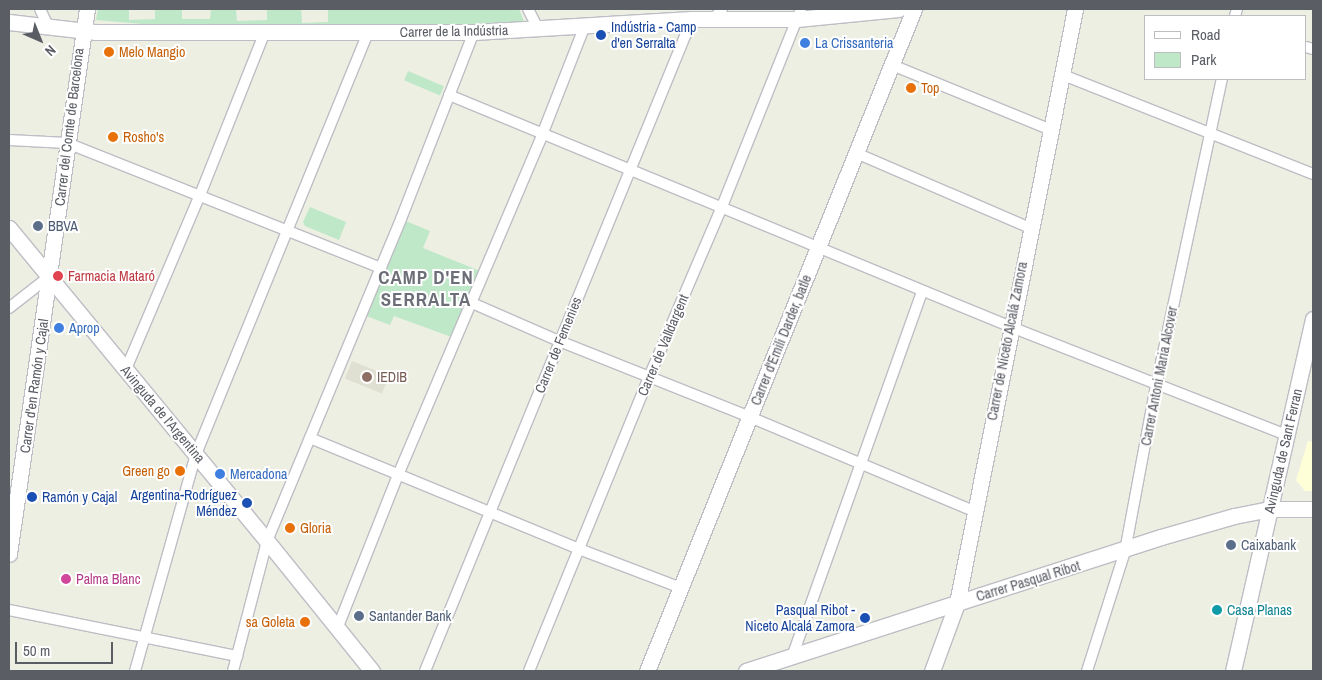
<!DOCTYPE html>
<html>
<head>
<meta charset="utf-8">
<style>
	body { margin:0 }
	#map { position:relative; width:1322px; height:680px; overflow:hidden; background:#eeefe3; font-family:"Archivo Narrow",sans-serif }
	div>[style] { position:absolute }
	[style*='--x'] { left:calc(var(--x)*1px); top:calc(var(--y)*1px); width:calc(var(--w)*1px); rotate:calc(var(--a)*1deg) }
	.commercial>* { inset:0; background:#feffd7 }
	.education>* { inset:0; background:#dfdfd2; transform-origin:0 0 }
	.green>* { inset:0; background:#bee8c8; transform-origin:0 0 }
	.roads { filter:drop-shadow(1px 0 #bdbec5) drop-shadow(-1px 0 #bdbec5) drop-shadow(0 1px #bdbec5) drop-shadow(0 -1px #bdbec5) }
	.street>* { height:10px; margin:-5px; padding:0 5px; transform-origin:5px; border-radius:5px; background:#fff }
	.secondary>* { height:15px; margin:-7.5px; padding:0 7.5px; transform-origin:7.5px; border-radius:7.5px; background:#fff }
	.dots>* { width:14px; height:14px; translate:-50% -50%; box-sizing:border-box; border:2px solid #fff; border-radius:50% }
	span { translate:-50% -50%; white-space:nowrap; text-align:center; line-height:1.15; -webkit-text-stroke:4px #fff; paint-order:stroke }
	.transit-label { font-size:14px; color:#164399 }
	.left { translate:0 -50%; text-align:left }
	.right { translate:-100% -50%; text-align:right }
	.street-label { font-size:14px; color:#5b5d65 }
	.shop-label { font-size:14px; color:#366cbe }
	.food-label { font-size:14px; color:#c56008 }
	.service-label { font-size:14px; color:#4e5e75 }
	.health-label { font-size:14px; color:#be3a42 }
	.education-label { font-size:14px; color:#785e54 }
	.hotel-label { font-size:14px; color:#b23c85 }
	.culture-label { font-size:14px; color:#0d838f }
	.district-label { font-size:19px; color:#6c6f77; font-weight:700; letter-spacing:1px }
	.frame { position:absolute; inset:0; border:10px solid #5b5d65; pointer-events:none }
	.legend { position:absolute; left:1144px; top:15px; width:162px; height:65px; box-sizing:border-box; background:#fff; border:1px solid #bdbec1; margin:0; padding:6px 9px; list-style:none; font-size:15px; color:#5b5d65 }
	.legend li { display:flex; align-items:center; gap:10px; height:25px }
	.legend b { width:25px; border:1px solid #bdbec1 }
	.north { position:absolute; left:15px; top:15px; width:50px; height:50px; -webkit-text-stroke:4px #fff; paint-order:stroke; rotate:136deg; font-size:14px; font-weight:700; line-height:20px; text-align:center; color:#5b5d65 }
	.north::after { content:''; display:block; margin:auto; width:18px; height:22px; background:#5b5d65; clip-path:polygon(50% 0,100% 100%,50% 72%,0 100%) }
	.scale { position:absolute; left:15px; top:642px; width:98px; height:22px; box-sizing:border-box; border:2px solid #5b5d65; border-top:0; padding-left:6px; font-size:15px; line-height:18px; white-space:nowrap; color:#5b5d65; -webkit-text-stroke:4px #fff; paint-order:stroke }
</style>
</head>
<body>
<div id="map">
	<div class="commercial">
		<i style="clip-path:polygon(1308px 441px,1313px 442px,1313px 491px,1305px 491px,1296px 480px)"></i>
	</div>
	<div class="education">
		<i style="left:352px;top:361px;width:40px;height:19px;rotate:22deg"></i>
	</div>
	<div class="green">
		<i style="clip-path:polygon(98px 9px,129px 9px,129px 20px,155px 19px,155px 9px,182px 9px,182px 19px,210px 19px,211px 9px,236px 9px,237px 21px,267px 20px,267px 9px,301px 9px,302px 23px,328px 22px,328px 9px,519px 9px,525px 24px,154px 25px,96px 20px)"></i>
		<i style="left:408px;top:71px;width:39px;height:10px;rotate:23deg"></i>
		<i style="clip-path:polygon(310px 207px,346px 222px,339px 240px,305px 226px,303px 222px)"></i>
		<i style="clip-path:polygon(401px 219px,430px 231px,423px 248px,485px 273px,457px 339px,394px 316px,390px 325px,361px 314px)"></i>
	</div>
	<div class="roads">
		<div class="street">
			<i style="--x:40;--y:9;--w:19;--a:65"></i>
			<i style="--x:528;--y:9;--w:22;--a:63"></i>
			<i style="--x:1235;--y:16;--w:7;--a:-74"></i>
			<i style="--x:714;--y:18;--w:12;--a:-48"></i>
			<i style="--x:1306;--y:47;--w:7;--a:16"></i>
			<i style="--x:892;--y:65;--w:172;--a:22.2"></i>
			<i style="--x:1063;--y:75;--w:269;--a:21.6"></i>
			<i style="--x:449;--y:95;--w:608;--a:22.43"></i>
			<i style="--x:1011;--y:327;--w:296;--a:21.4"></i>
			<i style="--x:9;--y:140;--w:58;--a:3"></i>
			<i style="--x:67;--y:143;--w:338;--a:21.7"></i>
			<i style="--x:856;--y:153;--w:189;--a:23.3"></i>
			<i style="--x:472;--y:303;--w:95;--a:23.6"></i>
			<i style="--x:559;--y:341;--w:206;--a:21.7"></i>
			<i style="--x:750;--y:417;--w:243;--a:22.8"></i>
			<i style="--x:9;--y:308;--w:52;--a:-38"></i>
			<i style="--x:126;--y:369;--w:189;--a:-67"></i>
			<i style="--x:200;--y:195;--w:175;--a:-68.3"></i>
			<i style="--x:310;--y:438;--w:291;--a:22.4"></i>
			<i style="--x:579;--y:549;--w:109;--a:20.9"></i>
			<i style="--x:9;--y:610;--w:233;--a:11.4"></i>
			<i style="--x:337;--y:629;--w:166;--a:-68.4"></i>
			<i style="--x:398;--y:475;--w:369;--a:-67"></i>
			<i style="--x:542;--y:135;--w:118;--a:-68.6"></i>
			<i style="--x:792;--y:657;--w:388;--a:-70.4"></i>
			<i style="--x:135;--y:671;--w:225;--a:-74.3"></i>
			<i style="--x:196;--y:454;--w:456;--a:-67.8"></i>
			<i style="--x:233;--y:671;--w:134;--a:-75.3"></i>
			<i style="--x:267;--y:541;--w:349;--a:-67.4"></i>
			<i style="--x:401;--y:219;--w:201;--a:-68.7"></i>
			<i style="--x:425;--y:671;--w:705;--a:-67.73"></i>
			<i style="--x:529;--y:671;--w:318;--a:-67.8"></i>
			<i style="--x:649;--y:377;--w:183;--a:-66.8"></i>
			<i style="--x:721;--y:209;--w:215;--a:-68.2"></i>
			<i style="--x:1087;--y:671;--w:126;--a:-72.4"></i>
			<i style="--x:1125;--y:551;--w:168;--a:-79.4"></i>
			<i style="--x:1156;--y:386;--w:314;--a:-77.9"></i>
		</div>
		<div class="secondary">
			<i style="--x:9;--y:22;--w:88;--a:6.6"></i>
			<i style="--x:96;--y:32;--w:378;--a:0"></i>
			<i style="--x:474;--y:32;--w:218;--a:-3.4"></i>
			<i style="--x:692;--y:19;--w:105;--a:0"></i>
			<i style="--x:797;--y:19;--w:102;--a:-5.6"></i>
			<i style="--x:9;--y:228;--w:406;--a:50.5"></i>
			<i style="--x:267;--y:541;--w:167;--a:51.1"></i>
			<i style="--x:9;--y:554;--w:551;--a:-81.86"></i>
			<i style="--x:647;--y:671;--w:714;--a:-68.03"></i>
			<i style="--x:746;--y:671;--w:436;--a:-17.9"></i>
			<i style="--x:1161;--y:537;--w:76;--a:-16"></i>
			<i style="--x:1234;--y:516;--w:37;--a:-11"></i>
			<i style="--x:1270;--y:509;--w:43;--a:0"></i>
			<i style="--x:932;--y:671;--w:72;--a:-69.8"></i>
			<i style="--x:957;--y:603;--w:606;--a:-78.76"></i>
			<i style="--x:1233;--y:671;--w:361;--a:-77.2"></i>
		</div>
	</div>
	<div class="dots">
		<i style="left:601px;top:35px;background:#1a4fb4"></i>
		<i style="left:805px;top:43px;background:#3f7fe0"></i>
		<i style="left:109px;top:52px;background:#e8710a"></i>
		<i style="left:911px;top:88px;background:#e8710a"></i>
		<i style="left:113px;top:137px;background:#e8710a"></i>
		<i style="left:38px;top:226px;background:#5c6f8a"></i>
		<i style="left:58px;top:276px;background:#e0444e"></i>
		<i style="left:59px;top:328px;background:#3f7fe0"></i>
		<i style="left:367px;top:377px;background:#8d6e63"></i>
		<i style="left:180px;top:471px;background:#e8710a"></i>
		<i style="left:220px;top:474px;background:#3f7fe0"></i>
		<i style="left:32px;top:497px;background:#1a4fb4"></i>
		<i style="left:247px;top:503px;background:#1a4fb4"></i>
		<i style="left:290px;top:528px;background:#e8710a"></i>
		<i style="left:1231px;top:545px;background:#5c6f8a"></i>
		<i style="left:66px;top:579px;background:#d1479c"></i>
		<i style="left:1217px;top:610px;background:#0f9aa8"></i>
		<i style="left:359px;top:616px;background:#5c6f8a"></i>
		<i style="left:865px;top:618px;background:#1a4fb4"></i>
		<i style="left:305px;top:622px;background:#e8710a"></i>
	</div>
	<div class="transit-label">
		<span class="left" style="left:611px;top:35px">Indústria - Camp<br>d'en Serralta</span>
		<span class="right" style="left:237px;top:503px">Argentina-Rodríguez<br>Méndez</span>
		<span class="left" style="left:42px;top:497px">Ramón y Cajal</span>
		<span class="right" style="left:855px;top:618px">Pasqual Ribot -<br>Niceto Alcalá Zamora</span>
	</div>
	<div class="street-label">
		<span style="left:454px;top:31px;rotate:-1deg">Carrer de la Indústria</span>
		<span style="left:69px;top:127px;rotate:-83deg">Carrer del Comte de Barcelona</span>
		<span style="left:781px;top:340px;rotate:-68deg">Carrer d'Emili Darder, batle</span>
		<span style="left:1007px;top:341px;rotate:-79deg">Carrer de Niceto Alcalá Zamora</span>
		<span style="left:558px;top:345px;rotate:-68deg">Carrer de Femenies</span>
		<span style="left:663px;top:345px;rotate:-67deg">Carrer de Valldargent</span>
		<span style="left:1159px;top:376px;rotate:-79deg">Carrer Antoni Maria Alcover</span>
		<span style="left:34px;top:386px;rotate:-82deg">Carrer d'en Ramón y Cajal</span>
		<span style="left:163px;top:414px;rotate:50deg">Avinguda de l'Argentina</span>
		<span style="left:1283px;top:451px;rotate:-77deg">Avinguda de Sant Ferran</span>
		<span style="left:1028px;top:581px;rotate:-17deg">Carrer Pasqual Ribot</span>
	</div>
	<div class="shop-label">
		<span class="left" style="left:815px;top:43px">La Crissanteria</span>
		<span class="left" style="left:69px;top:328px">Aprop</span>
		<span class="left" style="left:230px;top:474px">Mercadona</span>
	</div>
	<div class="food-label">
		<span class="left" style="left:119px;top:52px">Melo Mangio</span>
		<span class="left" style="left:921px;top:88px">Top</span>
		<span class="left" style="left:123px;top:137px">Rosho's</span>
		<span class="right" style="left:170px;top:471px">Green go</span>
		<span class="left" style="left:300px;top:528px">Gloria</span>
		<span class="right" style="left:295px;top:622px">sa Goleta</span>
	</div>
	<div class="service-label">
		<span class="left" style="left:48px;top:226px">BBVA</span>
		<span class="left" style="left:1241px;top:545px">Caixabank</span>
		<span class="left" style="left:369px;top:616px">Santander Bank</span>
	</div>
	<div class="health-label">
		<span class="left" style="left:68px;top:276px">Farmacia Mataró</span>
	</div>
	<div class="education-label">
		<span class="left" style="left:377px;top:377px">IEDIB</span>
	</div>
	<div class="hotel-label">
		<span class="left" style="left:76px;top:579px">Palma Blanc</span>
	</div>
	<div class="culture-label">
		<span class="left" style="left:1227px;top:610px">Casa Planas</span>
	</div>
	<div class="district-label">
		<span style="left:426px;top:289px">CAMP D'EN<br>SERRALTA</span>
	</div>
	<div class="frame"></div>
	<ul class="legend">
	<li><b style="height:6px;background:#fff"></b>Road</li>
	<li><b style="height:14px;background:#bee8c8"></b>Park</li>
	</ul>
	<div class="north">N</div>
	<div class="scale">50 m</div>
</div>
</body>
</html>
